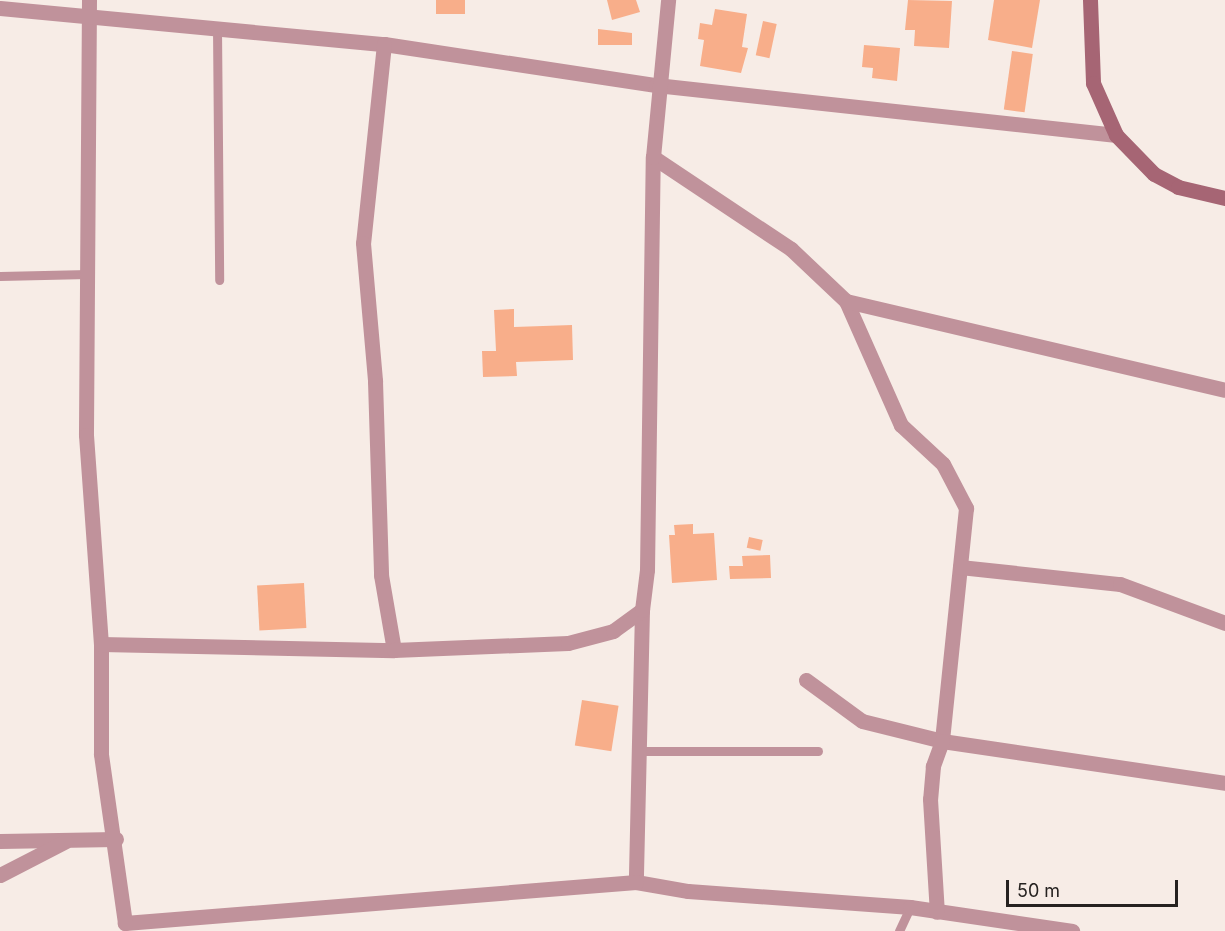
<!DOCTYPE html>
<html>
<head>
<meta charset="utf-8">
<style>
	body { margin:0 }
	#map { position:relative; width:1225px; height:931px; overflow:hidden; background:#f7ece6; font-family:Inter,sans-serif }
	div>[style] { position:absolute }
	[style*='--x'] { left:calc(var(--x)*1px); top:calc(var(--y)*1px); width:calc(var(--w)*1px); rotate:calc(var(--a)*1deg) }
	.building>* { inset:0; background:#f8ae8a; transform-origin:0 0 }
	.lane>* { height:9px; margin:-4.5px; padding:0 4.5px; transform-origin:4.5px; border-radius:4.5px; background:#c0929b }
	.street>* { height:15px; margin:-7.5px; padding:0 7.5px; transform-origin:7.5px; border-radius:7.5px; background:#c0929b }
	.secondary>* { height:15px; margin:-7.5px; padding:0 7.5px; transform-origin:7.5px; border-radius:7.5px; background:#a66574 }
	span { translate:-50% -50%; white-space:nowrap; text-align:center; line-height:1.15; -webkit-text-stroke:5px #f7ece6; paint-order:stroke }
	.scale { position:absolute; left:1006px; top:880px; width:172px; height:27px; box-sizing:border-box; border:3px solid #262220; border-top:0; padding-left:8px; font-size:18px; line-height:21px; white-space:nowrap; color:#262220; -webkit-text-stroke:4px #f7ece6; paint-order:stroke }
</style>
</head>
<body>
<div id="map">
	<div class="building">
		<i style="left:436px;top:0;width:29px;height:14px"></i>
		<i style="clip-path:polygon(607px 0,636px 0,640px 12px,612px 20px)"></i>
		<i style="clip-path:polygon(908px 0,952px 1px,949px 48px,914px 46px,915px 30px,905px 30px)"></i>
		<i style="clip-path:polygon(994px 0,1040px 0,1032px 48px,988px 40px)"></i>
		<i style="clip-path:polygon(715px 9px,747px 14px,742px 47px,748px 48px,741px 73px,700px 66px,704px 40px,698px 39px,700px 23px,712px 25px)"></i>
		<i style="left:763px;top:21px;width:14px;height:35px;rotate:12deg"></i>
		<i style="clip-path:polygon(598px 29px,632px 33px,632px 45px,598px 45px)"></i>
		<i style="clip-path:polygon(864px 45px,900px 48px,897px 81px,872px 78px,873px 68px,862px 67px)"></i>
		<i style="left:1012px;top:51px;width:21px;height:59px;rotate:8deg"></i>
		<i style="clip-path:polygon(514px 309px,514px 327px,572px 325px,573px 360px,516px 362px,517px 376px,483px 377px,482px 351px,496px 351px,494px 310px)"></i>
		<i style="clip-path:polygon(693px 524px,693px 534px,714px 533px,717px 580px,672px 583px,669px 535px,675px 535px,674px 525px)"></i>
		<i style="left:749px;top:537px;width:14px;height:11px;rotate:12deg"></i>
		<i style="clip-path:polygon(770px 555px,771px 578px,730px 579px,729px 566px,743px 566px,742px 556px)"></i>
		<i style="left:304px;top:583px;width:45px;height:47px;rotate:87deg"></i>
		<i style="left:582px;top:700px;width:37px;height:46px;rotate:9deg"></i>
	</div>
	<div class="lane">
		<i style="--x:217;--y:28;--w:252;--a:89.5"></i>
		<i style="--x:0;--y:276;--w:88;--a:-1.3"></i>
		<i style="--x:639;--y:751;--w:179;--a:0"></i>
		<i style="--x:899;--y:931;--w:26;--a:-65"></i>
	</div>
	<div class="street">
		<i style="--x:89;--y:0;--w:435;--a:90.4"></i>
		<i style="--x:86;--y:435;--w:210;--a:85.9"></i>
		<i style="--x:0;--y:8;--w:386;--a:5.4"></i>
		<i style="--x:384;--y:44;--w:275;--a:8.6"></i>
		<i style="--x:656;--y:85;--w:463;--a:6.2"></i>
		<i style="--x:384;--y:44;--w:200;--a:96"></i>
		<i style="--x:363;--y:243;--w:139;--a:85"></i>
		<i style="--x:375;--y:381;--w:194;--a:88.2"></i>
		<i style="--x:381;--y:575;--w:76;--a:80.2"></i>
		<i style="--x:653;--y:157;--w:166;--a:33.7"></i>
		<i style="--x:791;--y:249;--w:76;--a:43.4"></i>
		<i style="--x:846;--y:301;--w:136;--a:66.1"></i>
		<i style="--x:901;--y:425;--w:57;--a:42.9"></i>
		<i style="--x:943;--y:464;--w:50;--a:62.4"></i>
		<i style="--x:966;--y:508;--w:234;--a:95.9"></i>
		<i style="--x:942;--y:741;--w:286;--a:8.4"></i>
		<i style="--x:846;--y:301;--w:389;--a:13.2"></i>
		<i style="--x:960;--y:567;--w:161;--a:6.1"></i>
		<i style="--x:1120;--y:584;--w:112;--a:20.4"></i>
		<i style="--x:642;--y:610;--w:272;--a:91.3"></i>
		<i style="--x:636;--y:882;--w:53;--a:9.8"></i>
		<i style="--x:688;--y:891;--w:223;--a:4.1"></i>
		<i style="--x:910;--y:907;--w:164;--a:8.4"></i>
		<i style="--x:806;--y:680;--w:69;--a:36.2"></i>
		<i style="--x:862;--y:721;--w:82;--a:14"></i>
		<i style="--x:942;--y:741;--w:27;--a:110"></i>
		<i style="--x:933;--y:766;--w:33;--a:95"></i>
		<i style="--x:930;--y:799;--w:113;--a:86.5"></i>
		<i style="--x:0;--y:841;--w:116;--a:-1"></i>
		<i style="--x:0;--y:875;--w:74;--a:-27.3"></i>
		<i style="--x:636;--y:882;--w:513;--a:175.41"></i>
		<i style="--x:125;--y:923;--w:171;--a:-98.1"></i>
		<i style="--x:101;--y:754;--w:110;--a:-90"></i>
		<i style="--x:101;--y:644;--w:293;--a:1.2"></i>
		<i style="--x:394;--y:650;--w:174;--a:-2.3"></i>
		<i style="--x:568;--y:643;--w:47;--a:-14.9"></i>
		<i style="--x:613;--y:631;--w:36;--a:-36"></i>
		<i style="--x:642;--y:610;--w:40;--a:-82.9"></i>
		<i style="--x:647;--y:570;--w:413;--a:-89.2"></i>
		<i style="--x:653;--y:157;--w:158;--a:-84.5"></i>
	</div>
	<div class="secondary">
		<i style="--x:1090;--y:0;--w:83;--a:87.9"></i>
		<i style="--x:1093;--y:83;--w:57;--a:66.1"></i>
		<i style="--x:1116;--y:135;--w:54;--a:45.7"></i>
		<i style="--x:1154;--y:174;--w:27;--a:28"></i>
		<i style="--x:1178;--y:187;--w:48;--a:13.2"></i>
	</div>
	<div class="scale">50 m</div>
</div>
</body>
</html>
